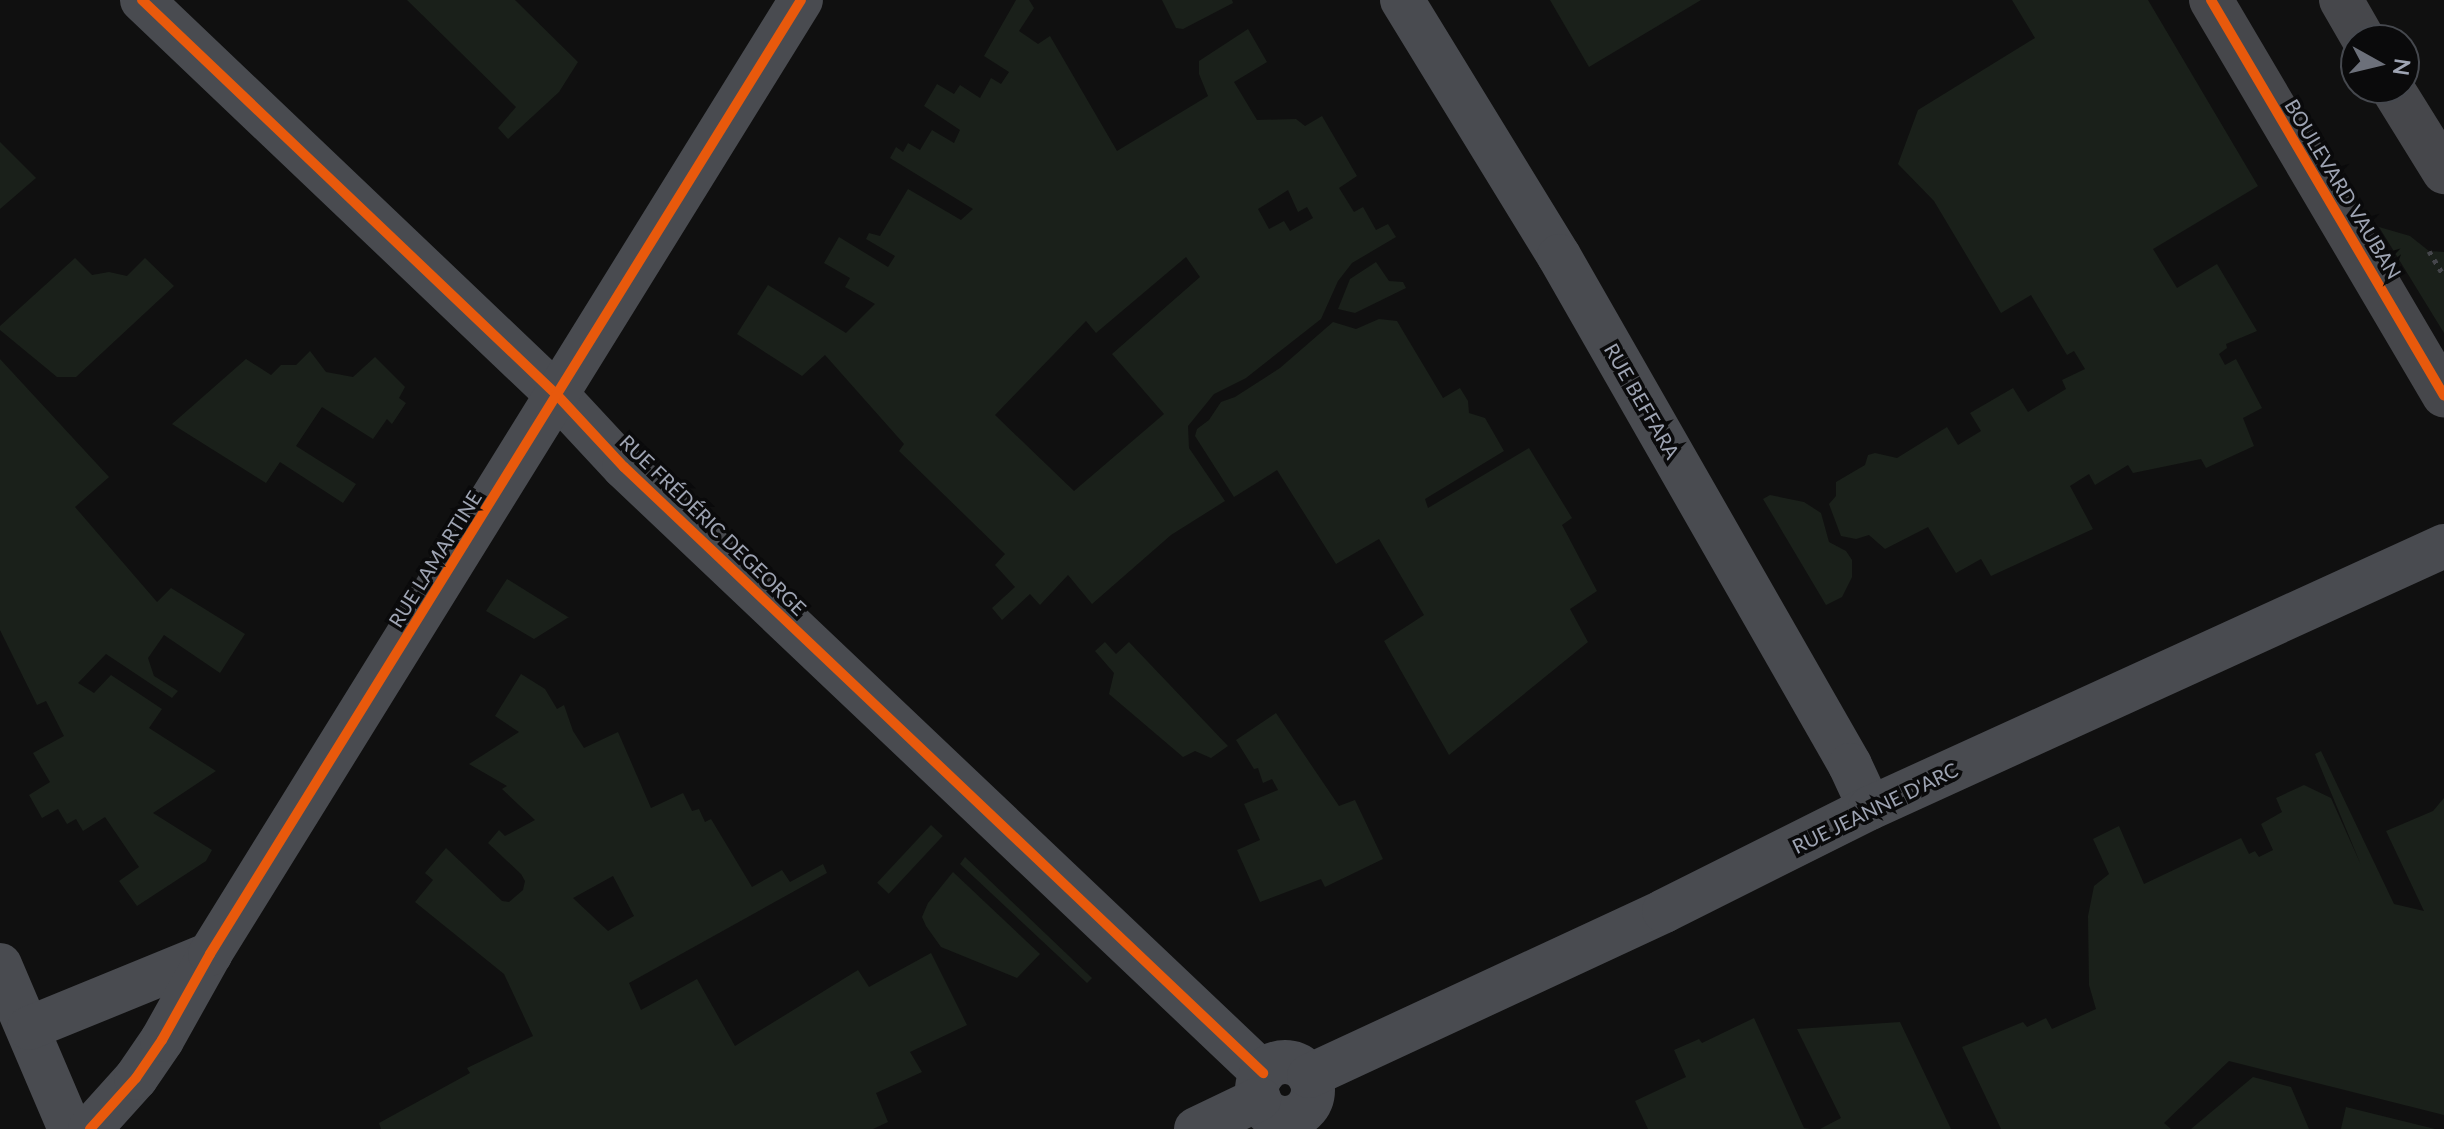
<!DOCTYPE html>
<html>
<head>
<meta charset="utf-8">
<style>
	body { margin:0 }
	#map { position:relative; width:2444px; height:1129px; overflow:hidden; background:#101010; font-family:Lato,sans-serif }
	div>[style] { position:absolute }
	[style*='--x'] { left:calc(var(--x)*1px); top:calc(var(--y)*1px); width:calc(var(--w)*1px); rotate:calc(var(--a)*1deg) }
	.green>* { inset:0; background:#1a201a; transform-origin:0 0 }
	.path>* { height:5px; margin-top:-2.5px; transform-origin:0; background:repeating-linear-gradient(90deg,#45464b 0 4px,transparent 0 10px) }
	.minor>* { height:44px; margin:-22px; padding:0 22px; transform-origin:22px; border-radius:22px; background:#494b50 }
	.minor>.ring { margin:-22px; padding:0; box-sizing:content-box; background:none; border:44px solid #494b50; border-radius:50% }
	.major>* { height:44px; margin:-22px; padding:0 22px; transform-origin:22px; border-radius:22px; background:#46474b }
	.cycleway>* { height:10px; margin:-5px; padding:0 5px; transform-origin:5px; border-radius:5px; background:#e8590c }
	span { translate:-50% -50%; white-space:nowrap; text-align:center; line-height:1.15; -webkit-text-stroke:7px #0a0a0b; paint-order:stroke }
	.street-label { font-size:20px; color:#9ea4b3 }
	.north { position:absolute; left:2340px; top:24px; width:80px; height:80px; box-sizing:border-box; background:#0a0a0b; border:2px solid #45484e; border-radius:50%; rotate:98deg; font-size:22px; font-weight:700; line-height:32px; text-align:center; color:#9ea4b3 }
	.north::after { content:''; display:block; margin:auto; width:28px; height:36px; background:#6c707a; clip-path:polygon(50% 0,100% 100%,50% 72%,0 100%) }
</style>
</head>
<body>
<div id="map">
	<div class="green">
		<i style="clip-path:polygon(407px 0,515px 0,578px 62px,559px 92px,508px 139px,498px 128px,516px 107px)"></i>
		<i style="clip-path:polygon(evenodd,1016px 0,1029px 0,1034px 8px,1019px 31px,1038px 44px,1050px 36px,1117px 151px,1208px 96px,1199px 74px,1199px 61px,1248px 29px,1267px 62px,1234px 82px,1257px 120px,1296px 119px,1305px 126px,1322px 116px,1357px 176px,1339px 188px,1354px 212px,1363px 207px,1376px 230px,1388px 224px,1396px 237px,1352px 263px,1338px 281px,1321px 319px,1246px 378px,1214px 394px,1188px 426px,1189px 448px,1225px 501px,1171px 535px,1092px 604px,1068px 575px,1040px 605px,1030px 594px,1002px 620px,992px 608px,1015px 587px,995px 565px,1005px 554px,899px 451px,904px 444px,825px 355px,802px 376px,737px 334px,768px 285px,846px 333px,875px 304px,845px 287px,850px 278px,824px 263px,839px 237px,888px 267px,895px 256px,866px 239px,869px 233px,880px 236px,908px 189px,961px 220px,973px 209px,890px 158px,896px 147px,903px 152px,908px 143px,920px 150px,932px 130px,954px 143px,960px 130px,924px 106px,937px 84px,954px 94px,960px 85px,980px 98px,991px 78px,1001px 84px,1009px 72px,984px 56px,1016px 0,1288px 190px,1298px 212px,1307px 207px,1313px 218px,1290px 231px,1284px 221px,1269px 229px,1258px 209px,1288px 190px,1016px 0,1186px 257px,1200px 277px,1112px 354px,1164px 414px,1074px 491px,995px 415px,1086px 321px,1096px 333px,1186px 257px)"></i>
		<i style="clip-path:polygon(1162px 0,1232px 0,1233px 3px,1183px 29px,1176px 28px)"></i>
		<i style="clip-path:polygon(1550px 0,1701px 0,1589px 67px)"></i>
		<i style="clip-path:polygon(2012px 0,2148px 0,2258px 186px,2153px 249px,2177px 288px,2217px 264px,2257px 331px,2226px 344px,2227px 348px,2219px 354px,2225px 365px,2236px 359px,2262px 408px,2243px 418px,2254px 446px,2206px 468px,2201px 459px,2133px 473px,2128px 465px,2095px 485px,2089px 474px,2070px 486px,2093px 529px,1991px 576px,1981px 559px,1956px 573px,1928px 527px,1885px 549px,1869px 535px,1856px 539px,1841px 536px,1829px 504px,1836px 496px,1836px 482px,1865px 465px,1868px 455px,1875px 453px,1897px 458px,1947px 427px,1958px 445px,1981px 431px,1970px 413px,2013px 388px,2028px 412px,2066px 389px,2062px 380px,2085px 369px,2074px 351px,2067px 355px,2031px 295px,2001px 313px,1934px 201px,1898px 164px,1918px 110px,2035px 38px)"></i>
		<i style="clip-path:polygon(0 142px,36px 178px,0 209px)"></i>
		<i style="clip-path:polygon(2379px 227px,2410px 236px,2429px 251px,2444px 252px,2444px 333px)"></i>
		<i style="clip-path:polygon(75px 258px,92px 275px,109px 272px,127px 276px,145px 258px,174px 286px,76px 377px,57px 377px,0 330px,0 326px)"></i>
		<i style="clip-path:polygon(1376px 262px,1389px 281px,1403px 282px,1406px 288px,1355px 313px,1338px 309px,1350px 279px)"></i>
		<i style="clip-path:polygon(1379px 319px,1397px 321px,1443px 398px,1460px 388px,1468px 401px,1469px 413px,1485px 418px,1504px 451px,1425px 499px,1428px 508px,1529px 448px,1572px 518px,1562px 525px,1597px 591px,1570px 609px,1588px 642px,1449px 755px,1384px 641px,1424px 615px,1379px 539px,1336px 564px,1277px 470px,1234px 497px,1195px 436px,1197px 429px,1209px 420px,1221px 402px,1235px 397px,1280px 368px,1333px 322px,1356px 329px)"></i>
		<i style="clip-path:polygon(310px 351px,326px 372px,353px 377px,375px 357px,405px 387px,399px 398px,406px 403px,392px 424px,387px 419px,373px 439px,322px 407px,296px 446px,356px 484px,343px 503px,280px 462px,266px 483px,172px 424px,246px 359px,271px 375px,281px 365px,296px 365px)"></i>
		<i style="clip-path:polygon(0 359px,109px 477px,75px 507px,157px 602px,171px 588px,245px 634px,220px 673px,164px 635px,148px 658px,154px 676px,178px 691px,172px 698px,106px 654px,78px 683px,94px 693px,111px 675px,162px 709px,149px 728px,216px 771px,153px 813px,212px 850px,206px 861px,137px 906px,119px 881px,139px 867px,105px 817px,83px 831px,76px 819px,67px 824px,58px 809px,42px 818px,29px 795px,50px 782px,33px 753px,64px 736px,46px 701px,37px 705px,0 630px)"></i>
		<i style="clip-path:polygon(1770px 495px,1804px 502px,1821px 513px,1829px 542px,1846px 551px,1852px 560px,1852px 577px,1842px 597px,1826px 605px,1763px 499px)"></i>
		<i style="clip-path:polygon(507px 579px,568px 617px,569px 617px,534px 639px,486px 611px)"></i>
		<i style="clip-path:polygon(1105px 642px,1116px 654px,1129px 642px,1228px 746px,1211px 758px,1195px 751px,1183px 757px,1109px 694px,1114px 673px,1095px 651px)"></i>
		<i style="clip-path:polygon(evenodd,521px 674px,545px 689px,557px 709px,564px 705px,573px 731px,584px 748px,618px 732px,651px 808px,683px 793px,692px 811px,699px 809px,705px 822px,711px 819px,752px 887px,782px 870px,790px 882px,823px 864px,827px 873px,629px 983px,641px 1010px,697px 979px,735px 1046px,858px 970px,869px 987px,931px 953px,967px 1025px,910px 1052px,922px 1072px,876px 1093px,888px 1122px,873px 1129px,381px 1129px,379px 1123px,470px 1073px,467px 1068px,533px 1036px,504px 974px,415px 902px,433px 880px,425px 873px,446px 848px,502px 901px,509px 902px,523px 890px,525px 881px,521px 874px,488px 843px,499px 830px,505px 836px,535px 820px,502px 789px,507px 786px,469px 764px,519px 732px,495px 716px,521px 674px,613px 876px,634px 916px,608px 931px,573px 898px,613px 876px)"></i>
		<i style="clip-path:polygon(1276px 713px,1339px 806px,1355px 800px,1383px 859px,1325px 887px,1321px 879px,1260px 902px,1237px 850px,1260px 840px,1244px 804px,1278px 790px,1272px 779px,1263px 783px,1258px 768px,1254px 769px,1236px 740px)"></i>
		<i style="clip-path:polygon(2321px 751px,2394px 904px,2424px 911px,2386px 831px,2433px 811px,2444px 798px,2444px 1115px,2229px 1061px,2164px 1123px,2171px 1129px,2001px 1129px,1962px 1047px,2023px 1022px,2027px 1027px,2046px 1018px,2052px 1029px,2096px 1009px,2089px 985px,2088px 916px,2094px 886px,2109px 874px,2093px 839px,2119px 826px,2144px 884px,2241px 838px,2249px 854px,2255px 851px,2259px 857px,2273px 850px,2261px 824px,2282px 812px,2276px 798px,2304px 785px,2331px 798px,2361px 865px,2315px 754px)"></i>
		<i style="left:931px;top:825px;width:16px;height:79px;rotate:43deg"></i>
		<i style="clip-path:polygon(965px 857px,1092px 978px,1087px 983px,960px 864px)"></i>
		<i style="clip-path:polygon(953px 872px,1040px 954px,1017px 978px,941px 947px,926px 926px,922px 917px,928px 903px)"></i>
		<i style="clip-path:polygon(1754px 1018px,1804px 1128px,1811px 1129px,1648px 1129px,1635px 1101px,1686px 1077px,1674px 1050px,1699px 1039px,1702px 1043px)"></i>
		<i style="clip-path:polygon(1900px 1022px,1951px 1129px,1820px 1129px,1841px 1118px,1797px 1029px)"></i>
		<i style="clip-path:polygon(2253px 1077px,2291px 1087px,2309px 1129px,2191px 1129px)"></i>
		<i style="clip-path:polygon(2346px 1107px,2435px 1129px,2341px 1129px)"></i>
	</div>
	<div class="path">
		<i style="--x:2429;--y:251;--w:29;--a:59"></i>
	</div>
	<div class="minor">
		<i style="--x:142;--y:0;--w:573;--a:43.59"></i>
		<i style="--x:557;--y:395;--w:98;--a:47.1"></i>
		<i style="--x:624;--y:467;--w:881;--a:43.48"></i>
		<i style="--x:1402;--y:0;--w:300;--a:58.5"></i>
		<i style="--x:1559;--y:256;--w:586;--a:60.24"></i>
		<i style="--x:1850;--y:765;--w:47;--a:65.1"></i>
		<i style="--x:0;--y:965;--w:178;--a:66.9"></i>
		<i style="--x:29;--y:1028;--w:196;--a:-22.2"></i>
		<i class="ring" style="left:1257px;top:1062px;width:12px;height:12px"></i>
		<i style="--x:1309;--y:1076;--w:391;--a:-24.9"></i>
		<i style="--x:1664;--y:911;--w:230;--a:-26.6"></i>
		<i style="--x:1870;--y:808;--w:631;--a:-24.53"></i>
		<i style="--x:90;--y:1129;--w:69;--a:-48"></i>
		<i style="--x:136;--y:1078;--w:46;--a:-55.6"></i>
		<i style="--x:162;--y:1040;--w:98;--a:-60.8"></i>
		<i style="--x:210;--y:954;--w:1122;--a:-58.22"></i>
		<i style="--x:1196;--y:1129;--w:70;--a:-25.5"></i>
	</div>
	<div class="major">
		<i style="--x:2211;--y:0;--w:459;--a:59.5"></i>
		<i style="--x:2341;--y:0;--w:46;--a:60.1"></i>
		<i style="--x:2392;--y:88;--w:99;--a:58.2"></i>
	</div>
	<div class="cycleway">
		<i style="--x:142;--y:0;--w:573;--a:43.59"></i>
		<i style="--x:557;--y:395;--w:98;--a:47.1"></i>
		<i style="--x:624;--y:467;--w:881;--a:43.48"></i>
		<i style="--x:2211;--y:0;--w:459;--a:59.5"></i>
		<i style="--x:90;--y:1129;--w:69;--a:-48"></i>
		<i style="--x:136;--y:1078;--w:46;--a:-55.6"></i>
		<i style="--x:162;--y:1040;--w:98;--a:-60.8"></i>
		<i style="--x:210;--y:954;--w:1122;--a:-58.22"></i>
	</div>
	<div class="street-label">
		<span style="left:2343px;top:189px;rotate:59deg">BOULEVARD VAUBAN</span>
		<span style="left:1642px;top:401px;rotate:60deg">RUE BEFFARA</span>
		<span style="left:713px;top:525px;rotate:44deg">RUE FRÉDÉRIC DEGEORGE</span>
		<span style="left:435px;top:559px;rotate:-58deg">RUE LAMARTINE</span>
		<span style="left:1875px;top:808px;rotate:-26deg">RUE JEANNE D'ARC</span>
	</div>
	<div class="north">N</div>
</div>
</body>
</html>
